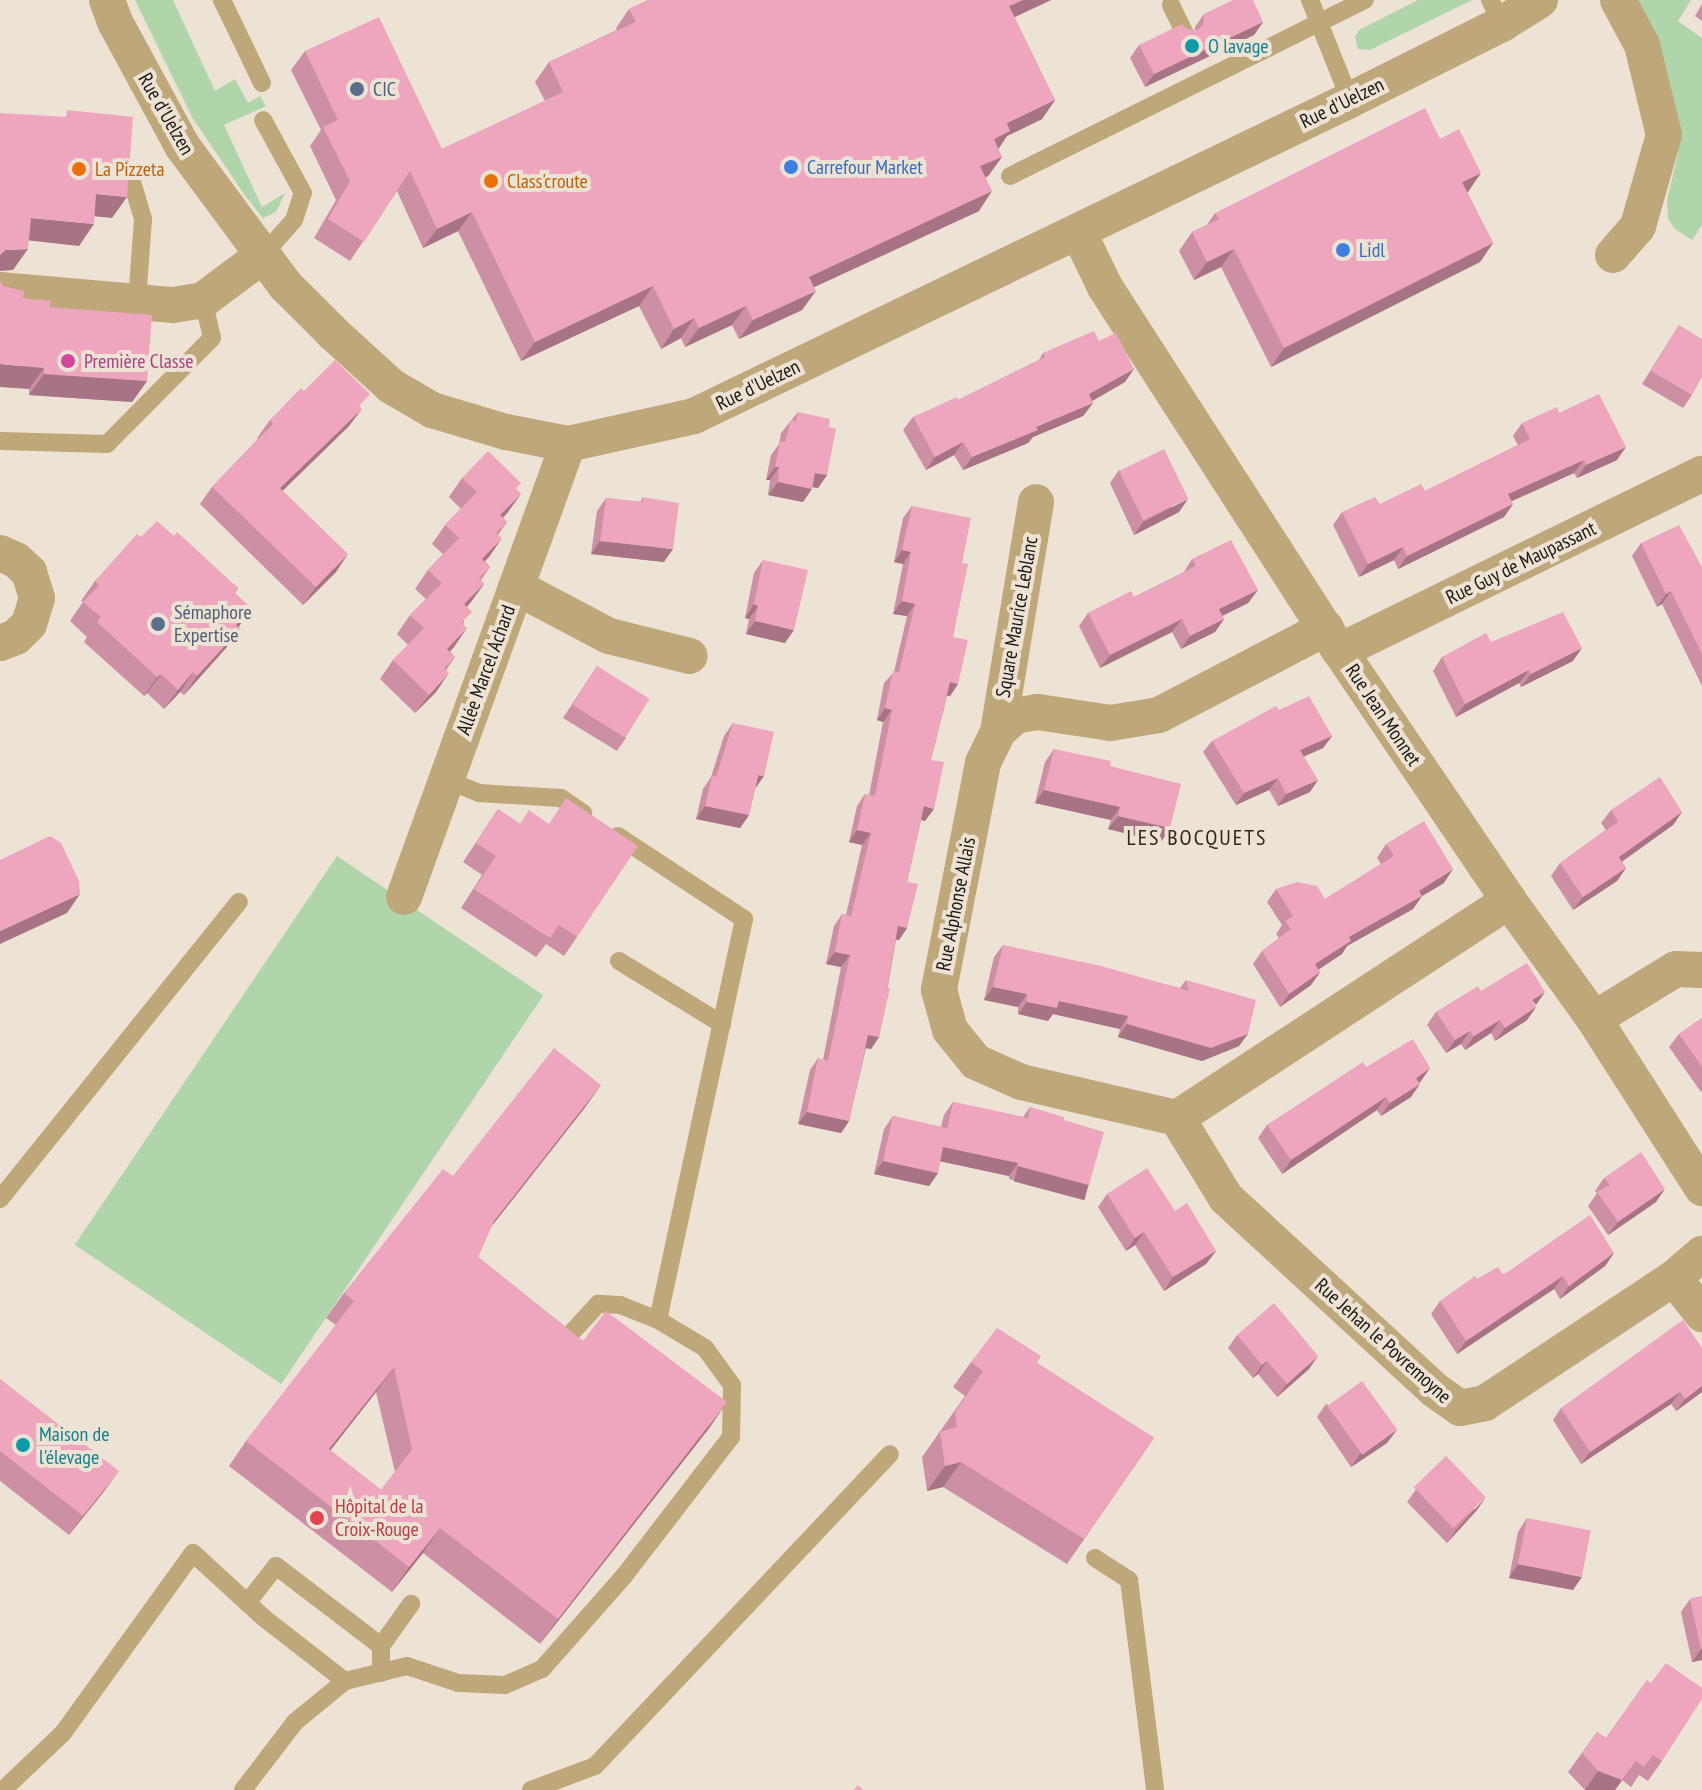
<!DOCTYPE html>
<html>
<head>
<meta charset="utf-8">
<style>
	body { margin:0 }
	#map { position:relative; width:1702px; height:1790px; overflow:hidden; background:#ece3d5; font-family:"PT Sans Narrow",sans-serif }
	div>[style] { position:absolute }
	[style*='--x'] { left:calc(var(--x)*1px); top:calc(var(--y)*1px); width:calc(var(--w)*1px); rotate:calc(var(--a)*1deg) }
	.green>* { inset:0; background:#b1d5aa; transform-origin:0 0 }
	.service>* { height:18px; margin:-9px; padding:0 9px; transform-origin:9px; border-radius:9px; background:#bea779 }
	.minor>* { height:36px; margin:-18px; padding:0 18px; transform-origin:18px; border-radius:18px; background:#bea779 }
	.wall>* { inset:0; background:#cc8fa3 }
	.shaded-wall>* { inset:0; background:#a67484; transform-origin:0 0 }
	.building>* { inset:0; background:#eda6bd; transform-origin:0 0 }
	.dots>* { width:22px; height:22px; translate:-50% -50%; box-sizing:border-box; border:4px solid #ece3d5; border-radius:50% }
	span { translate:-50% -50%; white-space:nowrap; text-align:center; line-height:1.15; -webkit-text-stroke:8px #ece3d5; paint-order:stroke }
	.culture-label { font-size:20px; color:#0d838f }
	.left { translate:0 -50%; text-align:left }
	.service-label { font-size:20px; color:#4e5e75 }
	.street-label { font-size:20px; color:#1b1813 }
	.shop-label { font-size:20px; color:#366cbe }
	.food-label { font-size:20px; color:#c56008 }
	.hotel-label { font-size:20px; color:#b23c85 }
	.health-label { font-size:20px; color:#be3a42 }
	.neighbourhood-label { font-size:22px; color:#2f281d; letter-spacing:2px }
</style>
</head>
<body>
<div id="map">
	<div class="green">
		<i style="clip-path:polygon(135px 0,173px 0,215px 91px,235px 79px,248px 103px,260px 96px,266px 106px,224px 125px,262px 207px,285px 193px,276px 212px,263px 218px,246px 197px,192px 117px)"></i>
		<i style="clip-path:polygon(1418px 0,1472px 0,1370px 50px,1358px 49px,1355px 37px,1359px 30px)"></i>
		<i style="clip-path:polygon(1638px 0,1691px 0,1678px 21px,1702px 38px,1702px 225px,1692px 240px,1675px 229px,1668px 219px,1667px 200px,1678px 154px,1677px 123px)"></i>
		<i style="left:337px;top:856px;width:249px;height:469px;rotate:34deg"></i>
	</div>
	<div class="service">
		<i style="--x:222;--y:0;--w:92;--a:64.3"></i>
		<i style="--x:1310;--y:0;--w:108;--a:68.2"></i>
		<i style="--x:1490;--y:0;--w:27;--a:63"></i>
		<i style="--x:1171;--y:5;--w:30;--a:64"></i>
		<i style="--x:130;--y:175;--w:46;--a:73.5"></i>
		<i style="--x:143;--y:219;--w:82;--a:94.2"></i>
		<i style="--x:1010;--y:176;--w:396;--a:-26.4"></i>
		<i style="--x:262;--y:256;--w:48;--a:-48.4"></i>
		<i style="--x:294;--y:220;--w:28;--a:-72"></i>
		<i style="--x:303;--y:193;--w:83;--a:-118.7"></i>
		<i style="--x:0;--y:441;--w:107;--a:1.6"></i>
		<i style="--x:107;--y:444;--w:149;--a:-45.3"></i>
		<i style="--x:212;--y:338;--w:39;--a:-103"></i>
		<i style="--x:447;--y:780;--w:35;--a:22"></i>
		<i style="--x:479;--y:793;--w:82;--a:3.5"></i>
		<i style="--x:561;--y:798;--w:27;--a:34"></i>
		<i style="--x:618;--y:836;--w:151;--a:33.4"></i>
		<i style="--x:744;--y:919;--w:410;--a:102.1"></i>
		<i style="--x:619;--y:961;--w:121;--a:31.5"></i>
		<i style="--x:0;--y:1199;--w:381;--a:-51.2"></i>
		<i style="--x:1095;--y:1558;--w:40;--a:32.9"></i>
		<i style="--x:1129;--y:1580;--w:212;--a:82.9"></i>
		<i style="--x:247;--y:1603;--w:47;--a:-51.9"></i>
		<i style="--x:276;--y:1566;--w:132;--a:37.3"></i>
		<i style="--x:381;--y:1646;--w:27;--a:90"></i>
		<i style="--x:381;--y:1646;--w:52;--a:-54.5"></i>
		<i style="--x:3;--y:1790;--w:83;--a:-43.5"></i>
		<i style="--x:63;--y:1733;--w:222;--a:-54.2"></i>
		<i style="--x:193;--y:1553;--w:96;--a:42.5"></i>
		<i style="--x:264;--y:1618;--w:103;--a:37.9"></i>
		<i style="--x:243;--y:1790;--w:86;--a:-52.6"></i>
		<i style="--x:295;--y:1722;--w:65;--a:-39.4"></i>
		<i style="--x:345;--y:1681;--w:64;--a:-13.6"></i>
		<i style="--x:407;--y:1666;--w:54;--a:18.4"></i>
		<i style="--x:458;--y:1683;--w:47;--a:2.4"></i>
		<i style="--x:505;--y:1685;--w:40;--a:-23.4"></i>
		<i style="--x:542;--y:1669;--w:124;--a:-48.6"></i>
		<i style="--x:624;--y:1576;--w:175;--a:-52.4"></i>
		<i style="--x:731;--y:1437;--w:52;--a:-88.9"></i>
		<i style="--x:732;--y:1385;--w:46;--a:-126.1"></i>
		<i style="--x:705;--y:1348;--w:55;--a:-149.2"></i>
		<i style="--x:658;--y:1320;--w:41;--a:-158.5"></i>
		<i style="--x:620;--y:1305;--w:22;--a:-177"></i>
		<i style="--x:598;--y:1304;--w:52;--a:132.6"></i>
		<i style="--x:531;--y:1790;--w:68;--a:-20.6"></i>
		<i style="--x:595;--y:1766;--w:429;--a:-46.6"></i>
	</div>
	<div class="minor">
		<i style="--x:107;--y:0;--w:23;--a:70"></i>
		<i style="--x:115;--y:22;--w:142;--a:61.5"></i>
		<i style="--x:183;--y:147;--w:172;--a:53.5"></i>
		<i style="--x:285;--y:285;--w:68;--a:45"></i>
		<i style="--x:333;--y:333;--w:79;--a:42.4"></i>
		<i style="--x:391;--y:386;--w:48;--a:30.3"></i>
		<i style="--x:432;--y:410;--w:77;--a:16.6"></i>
		<i style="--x:506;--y:432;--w:63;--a:11"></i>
		<i style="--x:568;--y:444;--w:129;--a:-12.5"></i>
		<i style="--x:694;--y:416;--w:728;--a:-25.72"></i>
		<i style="--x:1350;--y:100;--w:170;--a:-26.6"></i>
		<i style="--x:1502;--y:24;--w:45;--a:-32.3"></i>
		<i style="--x:1079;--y:233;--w:60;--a:64.3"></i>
		<i style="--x:1105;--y:287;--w:433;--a:57.2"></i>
		<i style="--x:1340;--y:651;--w:302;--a:55.9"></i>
		<i style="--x:1509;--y:901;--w:145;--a:54.2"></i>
		<i style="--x:1594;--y:1019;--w:201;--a:57.4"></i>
		<i style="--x:1613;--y:255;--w:38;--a:-49"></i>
		<i style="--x:1638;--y:226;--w:95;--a:-74.1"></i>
		<i style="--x:1664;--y:135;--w:93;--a:-103.7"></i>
		<i style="--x:1642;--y:45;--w:51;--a:-118.1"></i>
		<i style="--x:0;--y:290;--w:174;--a:5"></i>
		<i style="--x:173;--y:305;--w:30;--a:-9"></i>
		<i style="--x:203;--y:300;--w:74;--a:-36.7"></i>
		<i style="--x:0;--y:553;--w:17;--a:24"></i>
		<i style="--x:16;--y:560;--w:18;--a:43"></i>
		<i style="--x:29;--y:572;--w:27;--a:73"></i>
		<i style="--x:37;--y:598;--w:27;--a:107"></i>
		<i style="--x:29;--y:624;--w:18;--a:135"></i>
		<i style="--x:16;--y:637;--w:17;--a:159"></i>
		<i style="--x:516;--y:587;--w:105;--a:27.8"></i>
		<i style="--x:609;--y:636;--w:83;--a:13.9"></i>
		<i style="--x:1326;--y:628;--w:188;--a:152.5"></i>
		<i style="--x:1159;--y:715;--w:49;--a:170.5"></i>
		<i style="--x:1111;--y:723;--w:75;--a:-171.5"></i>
		<i style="--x:1037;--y:712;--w:22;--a:170"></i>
		<i style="--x:1015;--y:716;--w:23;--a:137"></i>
		<i style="--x:998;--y:732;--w:34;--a:116"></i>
		<i style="--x:983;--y:763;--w:231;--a:101"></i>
		<i style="--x:939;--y:990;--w:41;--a:74.6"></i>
		<i style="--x:950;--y:1030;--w:41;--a:50.9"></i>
		<i style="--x:976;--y:1062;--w:49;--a:24"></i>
		<i style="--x:1021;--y:1082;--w:160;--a:13"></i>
		<i style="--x:1177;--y:1118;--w:397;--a:-33.2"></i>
		<i style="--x:1340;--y:651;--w:403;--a:-26.1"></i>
		<i style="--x:998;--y:732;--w:233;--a:-80.6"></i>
		<i style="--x:404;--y:897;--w:482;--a:-70.1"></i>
		<i style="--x:1594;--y:1019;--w:96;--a:-31.4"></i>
		<i style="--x:1676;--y:969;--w:26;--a:2"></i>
		<i style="--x:1177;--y:1118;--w:94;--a:58.5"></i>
		<i style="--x:1226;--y:1198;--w:285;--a:42.6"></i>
		<i style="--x:1436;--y:1391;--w:29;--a:35"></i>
		<i style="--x:1460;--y:1408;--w:25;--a:-11"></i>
		<i style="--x:1485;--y:1403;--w:227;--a:-33.5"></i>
		<i style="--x:1674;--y:1278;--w:37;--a:-41"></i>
		<i style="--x:1674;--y:1278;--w:46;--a:52.1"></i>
	</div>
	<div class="wall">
		<i style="clip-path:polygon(648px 0,1051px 0,1014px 17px,1055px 100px,1042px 119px,1007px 136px,998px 149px,1002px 157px,988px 176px,986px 177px,979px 211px,814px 287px,802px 310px,739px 339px,732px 325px,685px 347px,681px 338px,661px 349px,639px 306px,521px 361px,458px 231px,423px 248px,397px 191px,350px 261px,314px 238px,336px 200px,310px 146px,321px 130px,291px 70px,305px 51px,442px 149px,545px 101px,535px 82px,549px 62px,617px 30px,616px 28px,629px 9px)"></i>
		<i style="clip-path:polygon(1702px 4px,1702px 21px,1695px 16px)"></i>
		<i style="clip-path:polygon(1204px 14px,1263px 22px,1254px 35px,1145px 87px,1130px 58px,1139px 45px,1187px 29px,1195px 30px,1195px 27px)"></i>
		<i style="clip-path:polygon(1467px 192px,1493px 243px,1480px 262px,1271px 367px,1221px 267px,1194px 280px,1179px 251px,1192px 232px,1207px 225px,1215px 213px,1468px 192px)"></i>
		<i style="clip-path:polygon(3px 286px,23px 298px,50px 307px,147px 381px,132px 402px,29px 395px,29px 389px)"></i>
		<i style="clip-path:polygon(1679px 325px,1692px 395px,1683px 408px,1642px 384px)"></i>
		<i style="clip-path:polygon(1099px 341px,1125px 382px,1092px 401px,1093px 403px,1083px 416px,1033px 437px,1028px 443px,963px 470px,954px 455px,926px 470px,903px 430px,913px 417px,958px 400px,1039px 360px,1043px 353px)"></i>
		<i style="clip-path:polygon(304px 391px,361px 408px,349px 426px,282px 491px,336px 572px,303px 605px,200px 504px,212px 487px,258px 439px,257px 438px,270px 420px)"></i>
		<i style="clip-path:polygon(798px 412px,827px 475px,818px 488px,812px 487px,803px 502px,768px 495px,770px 480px,766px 480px,771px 455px,779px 444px,781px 433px)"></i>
		<i style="clip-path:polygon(1559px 413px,1617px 460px,1577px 478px,1574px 473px,1511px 501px,1513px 504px,1504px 517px,1398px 569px,1394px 560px,1359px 577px,1333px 525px,1342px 512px,1380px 504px,1425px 491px,1518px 445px,1513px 436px,1522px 423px)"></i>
		<i style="clip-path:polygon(1119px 470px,1179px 512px,1134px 535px,1110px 483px)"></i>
		<i style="clip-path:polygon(462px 478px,517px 489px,508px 512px,503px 518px,507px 522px,498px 535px,489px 557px,485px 561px,490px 567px,481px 580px,484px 584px,467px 607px,463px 625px,454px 647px,450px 651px,455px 657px,446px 670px,436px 692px,415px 713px,380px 679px,393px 660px,408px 645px,397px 634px,410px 615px,426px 599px,415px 589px,428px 570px,443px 554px,432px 544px,445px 525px,461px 509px,449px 497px)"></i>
		<i style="clip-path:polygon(643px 497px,664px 562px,591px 554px,597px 511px,606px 498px,640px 502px)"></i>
		<i style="clip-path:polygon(912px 506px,962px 563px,953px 637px,958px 684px,950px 696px,947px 696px,931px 760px,925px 821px,921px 820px,907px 882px,907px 928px,899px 940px,896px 940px,879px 1037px,871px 1049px,866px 1048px,849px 1121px,841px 1133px,798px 1124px,810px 1070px,818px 1058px,823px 1060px,841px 967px,826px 964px,834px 926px,842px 914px,846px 915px,862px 845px,849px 842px,857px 806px,865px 794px,869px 795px,883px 722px,877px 720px,884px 683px,894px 672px,907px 616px,893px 614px,903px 564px,894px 562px,903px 518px)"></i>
		<i style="clip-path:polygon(174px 536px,238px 588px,235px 593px,238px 627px,240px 629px,226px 648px,184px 695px,180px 692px,164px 709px,147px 693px,144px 696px,84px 642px,87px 637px,70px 621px,83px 602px,81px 601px,95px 581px,141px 537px)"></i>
		<i style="clip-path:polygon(1641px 543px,1702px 567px,1702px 686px,1662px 604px,1657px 607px,1632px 556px)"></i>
		<i style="clip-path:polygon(1192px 559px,1258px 590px,1248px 603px,1222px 616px,1224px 619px,1215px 632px,1181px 649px,1172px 632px,1100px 668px,1079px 626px,1088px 613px,1134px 597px,1184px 572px)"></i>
		<i style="clip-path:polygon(763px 560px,785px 643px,746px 634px,749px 619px,745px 618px,754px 573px)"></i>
		<i style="clip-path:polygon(1491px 642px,1573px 661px,1521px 687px,1519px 683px,1456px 717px,1433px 671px,1442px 657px)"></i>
		<i style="clip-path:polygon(597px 666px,626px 738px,617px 751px,563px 718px)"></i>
		<i style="clip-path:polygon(1279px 710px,1332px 736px,1323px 748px,1304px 756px,1310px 792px,1278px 806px,1269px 790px,1236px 805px,1203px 752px,1212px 741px)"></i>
		<i style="clip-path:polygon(733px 723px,755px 789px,749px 815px,740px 828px,696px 819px,703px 789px,711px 777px,724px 736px)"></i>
		<i style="clip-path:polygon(1054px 749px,1110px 766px,1170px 828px,1161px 842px,1108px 829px,1111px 820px,1035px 803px,1045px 762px)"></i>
		<i style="clip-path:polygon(498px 809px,520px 824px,577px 937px,564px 956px,546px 944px,536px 957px,461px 908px,482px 875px,463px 862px)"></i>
		<i style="clip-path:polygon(1611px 810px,1682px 812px,1673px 825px,1622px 862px,1626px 868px,1617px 881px,1573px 910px,1551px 876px,1560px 863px,1606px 830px,1601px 823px)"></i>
		<i style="clip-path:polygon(1386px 844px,1444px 883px,1422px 896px,1413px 909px,1347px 946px,1342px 954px,1318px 969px,1320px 972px,1311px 985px,1280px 1007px,1253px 964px,1262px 951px,1279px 938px,1276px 934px,1282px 925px,1267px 902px,1276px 889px,1325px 899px,1381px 864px,1377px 858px)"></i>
		<i style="clip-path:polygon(1003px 945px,1180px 988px,1186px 980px,1239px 1046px,1202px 1061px,1118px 1037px,1120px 1029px,1053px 1014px,1048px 1021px,1018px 1014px,1018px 1007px,984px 1000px,994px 957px)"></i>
		<i style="clip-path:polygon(1481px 991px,1536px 1007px,1527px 1020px,1495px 1041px,1491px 1033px,1465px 1050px,1461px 1044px,1446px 1053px,1427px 1025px,1436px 1012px)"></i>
		<i style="clip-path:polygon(1702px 1018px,1702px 1091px,1701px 1092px,1669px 1047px,1679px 1034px)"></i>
		<i style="clip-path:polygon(1366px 1067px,1421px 1081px,1411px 1097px,1381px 1116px,1377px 1110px,1282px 1174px,1258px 1138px,1267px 1125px)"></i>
		<i style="clip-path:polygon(evenodd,601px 1085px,583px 1110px,491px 1227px,478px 1257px,583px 1341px,710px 1427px,540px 1644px,423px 1553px,392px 1592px,229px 1466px,246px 1441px,336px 1325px,326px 1318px,344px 1293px,453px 1176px,601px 1085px,376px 1392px,395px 1472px,381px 1490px,330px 1450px,376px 1392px)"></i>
		<i style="clip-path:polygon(953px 1102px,1023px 1117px,1030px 1107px,1064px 1120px,1089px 1185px,1080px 1198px,1009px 1179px,1009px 1176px,940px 1161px,938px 1173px,929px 1186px,874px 1174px,884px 1129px,893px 1116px,941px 1127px,944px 1115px)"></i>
		<i style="clip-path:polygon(1604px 1178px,1656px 1202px,1608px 1235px,1588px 1206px,1597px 1193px,1595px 1191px)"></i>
		<i style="clip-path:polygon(1107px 1194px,1175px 1211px,1216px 1251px,1206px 1264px,1164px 1291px,1135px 1245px,1126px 1251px,1098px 1207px)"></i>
		<i style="clip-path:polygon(1614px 1253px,1605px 1266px,1560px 1299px,1554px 1289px,1457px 1354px,1431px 1314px,1440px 1301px,1477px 1279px)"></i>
		<i style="clip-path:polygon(1237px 1335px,1309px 1369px,1277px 1397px,1258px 1374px,1253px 1378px,1228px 1348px)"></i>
		<i style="clip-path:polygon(1702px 1348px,1702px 1392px,1676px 1411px,1671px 1404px,1581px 1464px,1553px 1420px,1561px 1408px)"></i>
		<i style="clip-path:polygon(971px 1362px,1037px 1363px,1154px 1438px,1067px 1564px,943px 1487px,927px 1491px,922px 1457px,965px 1396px,953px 1387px)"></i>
		<i style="clip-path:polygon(0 1379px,105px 1490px,69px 1535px,0 1481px)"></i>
		<i style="clip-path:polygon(1326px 1404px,1387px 1443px,1351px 1467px,1317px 1417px)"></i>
		<i style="clip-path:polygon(1416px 1489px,1477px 1510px,1447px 1543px,1407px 1502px)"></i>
		<i style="clip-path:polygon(1527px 1518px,1573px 1590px,1509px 1578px,1518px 1532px)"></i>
		<i style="clip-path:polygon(1702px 1596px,1702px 1660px,1692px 1662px,1681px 1612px,1690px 1599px)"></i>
		<i style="clip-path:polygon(1647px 1680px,1662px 1761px,1648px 1781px,1639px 1775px,1631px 1787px,1622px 1780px,1615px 1790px,1585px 1790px,1568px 1772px,1597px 1732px,1606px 1738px)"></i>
	</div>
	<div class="shaded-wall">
		<i style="clip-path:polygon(1023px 0,1051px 0,996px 26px,1009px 6px)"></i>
		<i style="clip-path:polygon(1263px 22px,1254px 35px,1145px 87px,1154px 74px)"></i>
		<i style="clip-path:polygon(1055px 100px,1042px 119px,1007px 136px,997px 151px,980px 159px,1007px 123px)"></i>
		<i style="clip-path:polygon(1002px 157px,988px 176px,967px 186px,980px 166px)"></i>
		<i style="clip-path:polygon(1481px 173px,1468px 192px,1449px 201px,1462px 182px)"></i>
		<i style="clip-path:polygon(992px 191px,979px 211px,795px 296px,809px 277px)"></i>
		<i style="clip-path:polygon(96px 194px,127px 197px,112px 218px,81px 215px)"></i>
		<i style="clip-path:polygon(472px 212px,458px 231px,423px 248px,437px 229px)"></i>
		<i style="clip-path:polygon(31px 218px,94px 224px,79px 246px,16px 239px)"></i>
		<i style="clip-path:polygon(1493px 243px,1480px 262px,1271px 367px,1284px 348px)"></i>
		<i style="clip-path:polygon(28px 249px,13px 270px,0 271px,0 255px,5px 250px)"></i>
		<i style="clip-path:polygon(1234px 249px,1221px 267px,1194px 280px,1207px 262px)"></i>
		<i style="clip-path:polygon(653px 286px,639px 306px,521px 361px,535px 342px)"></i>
		<i style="clip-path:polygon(816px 291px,802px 310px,739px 339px,753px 320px)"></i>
		<i style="clip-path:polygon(746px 306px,732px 325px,685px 347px,699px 328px)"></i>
		<i style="clip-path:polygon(694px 318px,681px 338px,661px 349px,674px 329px)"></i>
		<i style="clip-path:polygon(0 364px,44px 368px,29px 389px,0 387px)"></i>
		<i style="clip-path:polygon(1134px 369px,1125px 382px,1080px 408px,1089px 394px)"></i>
		<i style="clip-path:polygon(44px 374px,147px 381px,132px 402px,29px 395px)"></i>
		<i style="clip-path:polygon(1093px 403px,1083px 416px,1033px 437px,1028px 443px,963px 470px,972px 457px,1036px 427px)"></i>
		<i style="clip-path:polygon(362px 409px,349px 426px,267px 506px,280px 488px)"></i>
		<i style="clip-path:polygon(963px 442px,954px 455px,926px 470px,935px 457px)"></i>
		<i style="clip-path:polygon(1626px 447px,1617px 460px,1577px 478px,1586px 465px)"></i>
		<i style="clip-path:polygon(1584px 460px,1574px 473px,1499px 507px,1508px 494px)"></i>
		<i style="clip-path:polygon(775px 467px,779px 467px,770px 480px,766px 480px)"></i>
		<i style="clip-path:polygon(815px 473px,827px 475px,818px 488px,806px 486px)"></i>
		<i style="clip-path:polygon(778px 482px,812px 489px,803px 502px,768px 495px)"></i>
		<i style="clip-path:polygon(521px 494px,508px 512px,487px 534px,500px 515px)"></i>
		<i style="clip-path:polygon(1188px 499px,1179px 512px,1134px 535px,1143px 522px)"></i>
		<i style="clip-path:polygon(1513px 504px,1504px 517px,1398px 569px,1407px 556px)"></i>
		<i style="clip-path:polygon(502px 538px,489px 557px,469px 577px,482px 559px)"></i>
		<i style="clip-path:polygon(600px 541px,673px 549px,664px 562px,591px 554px)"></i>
		<i style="clip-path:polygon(1403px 547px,1394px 560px,1359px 577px,1368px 564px)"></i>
		<i style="clip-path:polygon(902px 550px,911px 552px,903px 564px,894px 562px)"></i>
		<i style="clip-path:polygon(348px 554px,336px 572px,303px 605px,316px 587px)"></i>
		<i style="clip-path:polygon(484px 584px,471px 602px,451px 623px,464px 604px)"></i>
		<i style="clip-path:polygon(1258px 590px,1248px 603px,1210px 622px,1219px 609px)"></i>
		<i style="clip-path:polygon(1671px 591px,1662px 604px,1657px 607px,1666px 594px)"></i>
		<i style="clip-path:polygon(902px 601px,915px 604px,907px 616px,893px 614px)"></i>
		<i style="clip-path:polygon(754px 604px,758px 606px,749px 619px,745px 618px)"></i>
		<i style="clip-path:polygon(251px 608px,238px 628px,236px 625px)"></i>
		<i style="clip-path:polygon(1182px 619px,1172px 632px,1100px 668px,1110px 655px)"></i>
		<i style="clip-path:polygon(1224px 619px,1215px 632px,1181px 649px,1190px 636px)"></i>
		<i style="clip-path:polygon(755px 621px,794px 630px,785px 643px,746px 634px)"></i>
		<i style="clip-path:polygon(467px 628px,454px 647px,434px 668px,447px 649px)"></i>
		<i style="clip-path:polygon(240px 629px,226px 648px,184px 695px,197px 676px)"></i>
		<i style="clip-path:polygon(1582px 648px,1573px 661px,1521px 687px,1531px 674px)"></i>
		<i style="clip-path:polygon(1529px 670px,1519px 683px,1456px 717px,1465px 704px)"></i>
		<i style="clip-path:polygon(193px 672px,180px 692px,164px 709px,178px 690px)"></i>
		<i style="clip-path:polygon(449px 673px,436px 692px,415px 713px,429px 695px)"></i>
		<i style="clip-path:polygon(161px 674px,147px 693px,144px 696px,157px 677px)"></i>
		<i style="clip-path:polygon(950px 682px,958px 684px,950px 696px,942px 694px)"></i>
		<i style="clip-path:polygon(885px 708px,892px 710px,883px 722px,877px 720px)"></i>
		<i style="clip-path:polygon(1332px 736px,1323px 748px,1292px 762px,1300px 750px)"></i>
		<i style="clip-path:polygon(758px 775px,764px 776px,755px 789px)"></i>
		<i style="clip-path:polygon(1278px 778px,1269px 790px,1236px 805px,1244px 793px)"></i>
		<i style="clip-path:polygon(1318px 780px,1310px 792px,1278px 806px,1286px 794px)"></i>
		<i style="clip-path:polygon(1044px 790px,1120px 807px,1111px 820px,1035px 803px)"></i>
		<i style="clip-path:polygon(705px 806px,749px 815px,740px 828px,696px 819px)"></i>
		<i style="clip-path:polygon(924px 806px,934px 809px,925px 821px,916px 818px)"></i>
		<i style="clip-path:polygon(1682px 812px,1673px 825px,1609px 870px,1619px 857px)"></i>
		<i style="clip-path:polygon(1118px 816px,1170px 828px,1161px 842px,1108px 829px)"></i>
		<i style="clip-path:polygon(857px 830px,871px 833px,862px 845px,849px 842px)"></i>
		<i style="clip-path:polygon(1626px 868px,1617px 881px,1573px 910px,1583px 897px)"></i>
		<i style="clip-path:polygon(1453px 869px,1444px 883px,1422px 896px,1413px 909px,1347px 946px,1342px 954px,1306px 978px,1315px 964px,1349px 937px)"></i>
		<i style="clip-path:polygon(80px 894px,67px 913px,0 944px,0 931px)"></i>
		<i style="clip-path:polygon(898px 926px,907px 928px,899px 940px,890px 938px)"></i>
		<i style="clip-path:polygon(835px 952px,850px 955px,841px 967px,826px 964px)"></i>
		<i style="clip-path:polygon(1320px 972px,1311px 985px,1280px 1007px,1289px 994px)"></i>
		<i style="clip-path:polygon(993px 987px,1027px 994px,1018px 1007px,984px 1000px)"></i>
		<i style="clip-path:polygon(1545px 992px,1536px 1005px,1532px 1000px)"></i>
		<i style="clip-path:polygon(1059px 1001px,1128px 1016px,1120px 1029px,1053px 1014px,1048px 1021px,1018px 1014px,1027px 1002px)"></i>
		<i style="clip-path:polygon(1536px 1007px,1527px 1020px,1495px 1041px,1505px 1028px)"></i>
		<i style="clip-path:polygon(1500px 1020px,1491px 1033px,1465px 1050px,1474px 1036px)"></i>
		<i style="clip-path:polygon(1127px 1024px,1248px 1034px,1239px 1046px,1202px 1061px,1118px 1037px)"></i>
		<i style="clip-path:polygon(1470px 1031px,1461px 1044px,1446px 1053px,1455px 1040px)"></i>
		<i style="clip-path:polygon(868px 1035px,879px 1037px,871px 1049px,860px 1047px)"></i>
		<i style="clip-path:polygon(1430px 1068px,1421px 1081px,1407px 1091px,1416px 1078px)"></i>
		<i style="clip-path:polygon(1420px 1084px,1411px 1097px,1381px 1116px,1390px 1103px)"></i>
		<i style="clip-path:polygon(601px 1085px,583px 1110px,476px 1246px,494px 1221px)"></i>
		<i style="clip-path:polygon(1386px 1097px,1377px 1110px,1282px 1174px,1291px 1160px)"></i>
		<i style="clip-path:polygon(807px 1112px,849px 1121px,841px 1133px,798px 1124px)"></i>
		<i style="clip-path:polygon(943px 1147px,1018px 1163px,1009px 1176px,934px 1160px)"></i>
		<i style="clip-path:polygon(883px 1161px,938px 1173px,929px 1186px,874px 1174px)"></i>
		<i style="left:1018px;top:1166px;width:73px;height:16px;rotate:15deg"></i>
		<i style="clip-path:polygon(1665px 1189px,1656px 1202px,1608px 1235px,1618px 1222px)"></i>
		<i style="clip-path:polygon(1144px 1232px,1135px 1245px,1126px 1251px,1135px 1238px)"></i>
		<i style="clip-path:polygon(1216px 1251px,1206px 1264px,1164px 1291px,1173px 1277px)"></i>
		<i style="clip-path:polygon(1614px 1253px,1605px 1266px,1560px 1299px,1569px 1286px)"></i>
		<i style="clip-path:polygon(1563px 1276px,1554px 1289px,1457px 1354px,1466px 1341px)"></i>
		<i style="clip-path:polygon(1318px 1356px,1309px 1369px,1277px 1397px,1287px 1384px)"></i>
		<i style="clip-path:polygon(1267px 1361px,1258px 1374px,1253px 1378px,1262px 1365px)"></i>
		<i style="clip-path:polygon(394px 1367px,376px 1392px,312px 1474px,329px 1449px)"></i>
		<i style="clip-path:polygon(1702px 1386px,1702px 1392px,1676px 1411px,1685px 1399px)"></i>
		<i style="clip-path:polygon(1680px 1392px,1671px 1404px,1581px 1464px,1590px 1452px)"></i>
		<i style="clip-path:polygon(727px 1402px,710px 1427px,540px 1644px,558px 1619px)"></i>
		<i style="clip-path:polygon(1397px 1430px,1387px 1443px,1351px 1467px,1360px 1454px)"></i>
		<i style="clip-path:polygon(961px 1462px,943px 1487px,927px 1491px,945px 1466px)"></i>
		<i style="clip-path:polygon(119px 1471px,105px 1490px,69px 1535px,83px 1516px)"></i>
		<i style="clip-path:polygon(1486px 1497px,1477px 1510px,1447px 1543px,1456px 1530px)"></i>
		<i style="clip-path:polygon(440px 1528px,423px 1553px,392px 1592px,409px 1567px)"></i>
		<i style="clip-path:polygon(1518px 1564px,1582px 1577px,1573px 1590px,1509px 1578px)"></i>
		<i style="clip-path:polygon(1702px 1648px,1702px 1660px,1692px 1662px,1701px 1649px)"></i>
		<i style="clip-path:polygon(1636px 1761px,1615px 1790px,1585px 1790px,1598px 1771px)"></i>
	</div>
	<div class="building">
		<i style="clip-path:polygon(648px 0,1023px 0,1009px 6px,1055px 100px,1007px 123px,1010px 131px,994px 139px,1002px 157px,980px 166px,992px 191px,809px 277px,816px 291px,753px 320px,746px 306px,699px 328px,694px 318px,674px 329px,653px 286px,535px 342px,472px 212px,437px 229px,410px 171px,364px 242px,328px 219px,350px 181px,323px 127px,338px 120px,305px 51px,379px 17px,442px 149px,563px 92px,549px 62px,636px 22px,629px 9px)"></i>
		<i style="clip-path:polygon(1233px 0,1253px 0,1263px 22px,1154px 74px,1139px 45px,1182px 24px,1187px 29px,1198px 30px,1203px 25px,1204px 14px)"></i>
		<i style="clip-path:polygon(1425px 108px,1440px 139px,1459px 129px,1481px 173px,1462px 182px,1493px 243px,1284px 348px,1234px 249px,1207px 262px,1192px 232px,1219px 219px,1215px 213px)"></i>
		<i style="clip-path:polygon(67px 110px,133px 117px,127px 197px,96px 194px,94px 224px,31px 218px,28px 249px,5px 250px,0 255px,0 113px,66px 117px)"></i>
		<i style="clip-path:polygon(0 280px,3px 286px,24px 291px,23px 298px,51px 301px,50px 307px,152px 315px,147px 381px,44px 374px,44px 368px,0 364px)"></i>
		<i style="clip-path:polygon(1679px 325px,1702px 339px,1702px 377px,1692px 395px,1651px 371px)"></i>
		<i style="clip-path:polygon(1094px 331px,1099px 341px,1116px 333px,1134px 369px,1089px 394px,1093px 403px,1036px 427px,1038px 430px,972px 457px,963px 442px,935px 457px,913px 417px,957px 397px,958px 400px,1045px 357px,1043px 353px)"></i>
		<i style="clip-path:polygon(335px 360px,370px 394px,359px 406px,362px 409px,280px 488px,348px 554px,316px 587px,212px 487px,273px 424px,270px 420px,301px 388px,304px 391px)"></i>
		<i style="clip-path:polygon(1599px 394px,1626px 447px,1586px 465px,1584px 460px,1508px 494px,1513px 504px,1407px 556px,1403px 547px,1368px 564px,1342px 512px,1375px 497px,1380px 504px,1421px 484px,1425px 491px,1530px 439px,1522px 423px,1557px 407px,1559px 413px)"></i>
		<i style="clip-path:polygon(798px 412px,830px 419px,829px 427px,836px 429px,827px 475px,815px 473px,812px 489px,778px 482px,779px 467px,775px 467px,780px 442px,785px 442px,791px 420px,796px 421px)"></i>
		<i style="left:1164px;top:449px;width:55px;height:50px;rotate:64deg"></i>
		<i style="clip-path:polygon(488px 451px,521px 483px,516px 488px,521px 494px,500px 515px,507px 522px,496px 533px,502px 538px,482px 559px,490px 567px,479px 578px,484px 584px,464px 604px,472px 612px,461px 623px,467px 628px,447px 649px,455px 657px,444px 668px,449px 673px,429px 695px,393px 660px,424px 628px,410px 615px,442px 583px,428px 570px,459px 538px,445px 525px,477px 492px,462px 478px)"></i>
		<i style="clip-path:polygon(643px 497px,679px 503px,673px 549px,600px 541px,606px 498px,643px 502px)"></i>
		<i style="clip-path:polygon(912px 506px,971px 518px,962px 563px,968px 564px,953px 637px,968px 640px,958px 684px,950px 682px,931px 760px,944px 762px,934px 809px,924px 806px,907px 882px,918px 884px,907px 928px,898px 926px,887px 988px,890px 988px,879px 1037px,868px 1035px,849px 1121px,807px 1112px,818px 1058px,828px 1061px,850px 955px,835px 952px,842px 914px,851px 916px,871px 833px,857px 830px,865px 794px,875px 796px,892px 710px,885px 708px,893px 671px,899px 672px,915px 604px,902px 601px,911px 552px,902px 550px)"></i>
		<i style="clip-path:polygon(157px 521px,174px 536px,177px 532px,238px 588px,234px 592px,251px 608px,236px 625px,240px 629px,197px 676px,193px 672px,178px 690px,161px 674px,157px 677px,97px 622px,101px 617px,83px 602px,99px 585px,95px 581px,137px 534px,141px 537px)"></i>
		<i style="clip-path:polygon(1679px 525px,1702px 567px,1702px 654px,1671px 591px,1666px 594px,1641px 543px)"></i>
		<i style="clip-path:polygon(1231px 540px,1258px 590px,1219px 609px,1224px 619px,1190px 636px,1182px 619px,1110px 655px,1088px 613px,1131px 591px,1134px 597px,1196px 566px,1192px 559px)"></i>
		<i style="clip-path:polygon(763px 560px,808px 570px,794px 630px,755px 621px,758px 606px,754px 604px)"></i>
		<i style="clip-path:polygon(1563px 612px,1582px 648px,1531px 674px,1529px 670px,1465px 704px,1442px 657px,1486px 633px,1491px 642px)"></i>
		<i style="left:597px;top:666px;width:62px;height:46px;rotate:32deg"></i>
		<i style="clip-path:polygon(1309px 696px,1332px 736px,1300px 750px,1318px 780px,1286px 794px,1278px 778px,1244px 793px,1212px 741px,1276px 706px,1279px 710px)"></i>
		<i style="clip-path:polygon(733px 723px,774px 732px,764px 776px,758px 775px,749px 815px,705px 806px,712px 776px,716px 777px)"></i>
		<i style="clip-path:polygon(1054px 749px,1111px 761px,1110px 766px,1181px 784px,1170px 828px,1118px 816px,1120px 807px,1044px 790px)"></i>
		<i style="clip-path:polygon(1660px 777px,1682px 812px,1619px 857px,1626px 868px,1583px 897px,1560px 863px,1618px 822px,1611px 810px)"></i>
		<i style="clip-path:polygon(566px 798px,638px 846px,577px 937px,559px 925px,550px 938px,474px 889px,496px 856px,476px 843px,498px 809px,520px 824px,529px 810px,549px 824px)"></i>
		<i style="clip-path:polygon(1424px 821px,1453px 869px,1419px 891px,1422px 896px,1349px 937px,1351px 941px,1315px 964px,1320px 972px,1289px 994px,1262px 951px,1291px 929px,1285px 921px,1293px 916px,1276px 889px,1297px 882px,1317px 886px,1325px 899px,1394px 856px,1386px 844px)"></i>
		<i style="clip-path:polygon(50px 836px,61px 843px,79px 881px,80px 894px,0 931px,0 860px)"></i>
		<i style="clip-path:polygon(1003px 945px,1101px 966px,1189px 991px,1186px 980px,1256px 1000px,1248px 1034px,1211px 1048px,1127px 1024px,1128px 1016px,1059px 1001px,1057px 1008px,1027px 1002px,1027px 994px,993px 987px)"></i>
		<i style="clip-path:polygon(1527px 963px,1545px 992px,1532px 1000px,1536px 1007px,1505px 1028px,1500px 1020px,1474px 1036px,1470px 1031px,1455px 1040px,1436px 1012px,1478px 986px,1481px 991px)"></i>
		<i style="clip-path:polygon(1702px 1018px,1702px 1067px,1679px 1034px)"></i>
		<i style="clip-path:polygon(1413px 1039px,1430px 1068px,1416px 1078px,1420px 1084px,1390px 1103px,1386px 1097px,1291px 1160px,1267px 1125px,1363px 1062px,1366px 1067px)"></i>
		<i style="clip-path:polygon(evenodd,554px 1048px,601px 1085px,494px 1221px,478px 1257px,583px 1341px,606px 1311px,727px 1402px,558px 1619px,440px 1528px,409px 1567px,246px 1441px,354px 1301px,344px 1293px,443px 1169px,453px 1176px,554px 1048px,394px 1367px,412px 1449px,381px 1490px,329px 1449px,394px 1367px)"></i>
		<i style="clip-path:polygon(953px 1102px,1028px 1118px,1030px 1107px,1064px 1117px,1064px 1120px,1104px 1132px,1089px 1185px,1018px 1166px,1018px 1163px,943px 1147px,938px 1173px,883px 1161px,893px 1116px,947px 1128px,945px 1139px)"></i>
		<i style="clip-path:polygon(1641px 1152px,1665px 1189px,1618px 1222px,1597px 1192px,1610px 1185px,1604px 1178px)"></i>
		<i style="clip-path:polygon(1147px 1168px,1175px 1211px,1187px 1203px,1216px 1251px,1173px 1277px,1144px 1232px,1135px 1238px,1107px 1194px)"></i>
		<i style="clip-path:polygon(1590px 1215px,1614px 1253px,1569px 1286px,1563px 1276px,1466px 1341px,1440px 1301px,1475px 1276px,1477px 1279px,1498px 1267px,1503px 1275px)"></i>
		<i style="clip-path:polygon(1274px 1303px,1318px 1356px,1287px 1384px,1267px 1361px,1262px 1365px,1237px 1335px)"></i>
		<i style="clip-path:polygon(1683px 1320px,1702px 1348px,1702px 1386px,1685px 1399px,1680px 1392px,1590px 1452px,1561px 1408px)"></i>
		<i style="clip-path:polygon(997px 1328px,1041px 1356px,1037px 1363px,1154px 1438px,1084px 1539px,961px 1462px,945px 1466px,940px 1432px,957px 1427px,955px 1412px,983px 1371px,971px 1362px)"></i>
		<i style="clip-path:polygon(0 1379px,119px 1471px,83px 1516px,0 1451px)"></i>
		<i style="left:1362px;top:1381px;width:60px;height:43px;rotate:54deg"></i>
		<i style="left:1446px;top:1456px;width:57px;height:45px;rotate:46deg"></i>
		<i style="left:1527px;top:1518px;width:65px;height:47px;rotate:11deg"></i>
		<i style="clip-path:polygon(1702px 1596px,1702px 1648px,1701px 1649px,1690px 1599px)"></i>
		<i style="clip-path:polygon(1666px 1663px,1702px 1688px,1702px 1699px,1662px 1761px,1653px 1755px,1644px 1767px,1636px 1761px,1622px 1780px,1598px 1771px,1582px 1753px,1597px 1732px,1606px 1738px,1647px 1680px,1651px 1683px)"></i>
		<i style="clip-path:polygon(858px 1785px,863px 1790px,854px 1790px)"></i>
	</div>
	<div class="dots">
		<i style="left:1192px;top:46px;background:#0f9aa8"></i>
		<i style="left:357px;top:89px;background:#5c6f8a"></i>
		<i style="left:791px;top:167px;background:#3f7fe0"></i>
		<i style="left:79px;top:169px;background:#e8710a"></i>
		<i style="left:491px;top:181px;background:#e8710a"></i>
		<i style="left:1343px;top:250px;background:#3f7fe0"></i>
		<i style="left:68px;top:361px;background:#d1479c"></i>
		<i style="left:158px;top:624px;background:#5c6f8a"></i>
		<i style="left:23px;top:1445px;background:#0f9aa8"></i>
		<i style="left:317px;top:1518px;background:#e0444e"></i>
	</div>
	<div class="culture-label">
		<span class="left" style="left:1208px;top:46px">O lavage</span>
		<span class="left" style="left:39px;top:1446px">Maison de<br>l'élevage</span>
	</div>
	<div class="service-label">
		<span class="left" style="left:373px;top:89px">CIC</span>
		<span class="left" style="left:174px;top:624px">Sémaphore<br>Expertise</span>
	</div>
	<div class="street-label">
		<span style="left:1342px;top:103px;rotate:-26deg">Rue d'Uelzen</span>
		<span style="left:166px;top:114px;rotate:60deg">Rue d'Uelzen</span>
		<span style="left:758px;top:385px;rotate:-26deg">Rue d'Uelzen</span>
		<span style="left:1521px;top:563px;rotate:-26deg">Rue Guy de Maupassant</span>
		<span style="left:1017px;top:617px;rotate:-80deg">Square Maurice Leblanc</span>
		<span style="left:486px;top:670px;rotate:-70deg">Allée Marcel Achard</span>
		<span style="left:1383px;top:715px;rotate:56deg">Rue Jean Monnet</span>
		<span style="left:956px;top:904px;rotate:-79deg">Rue Alphonse Allais</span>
		<span style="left:1383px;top:1341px;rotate:42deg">Rue Jehan le Povremoyne</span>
	</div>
	<div class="shop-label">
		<span class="left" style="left:807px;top:167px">Carrefour Market</span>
		<span class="left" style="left:1359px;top:250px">Lidl</span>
	</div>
	<div class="food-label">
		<span class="left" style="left:95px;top:169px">La Pizzeta</span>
		<span class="left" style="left:507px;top:181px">Class'croute</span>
	</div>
	<div class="hotel-label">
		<span class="left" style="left:84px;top:361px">Première Classe</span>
	</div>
	<div class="health-label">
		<span class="left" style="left:335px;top:1518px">Hôpital de la<br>Croix-Rouge</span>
	</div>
	<div class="neighbourhood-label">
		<span style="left:1197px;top:838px">LES BOCQUETS</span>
	</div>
</div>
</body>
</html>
